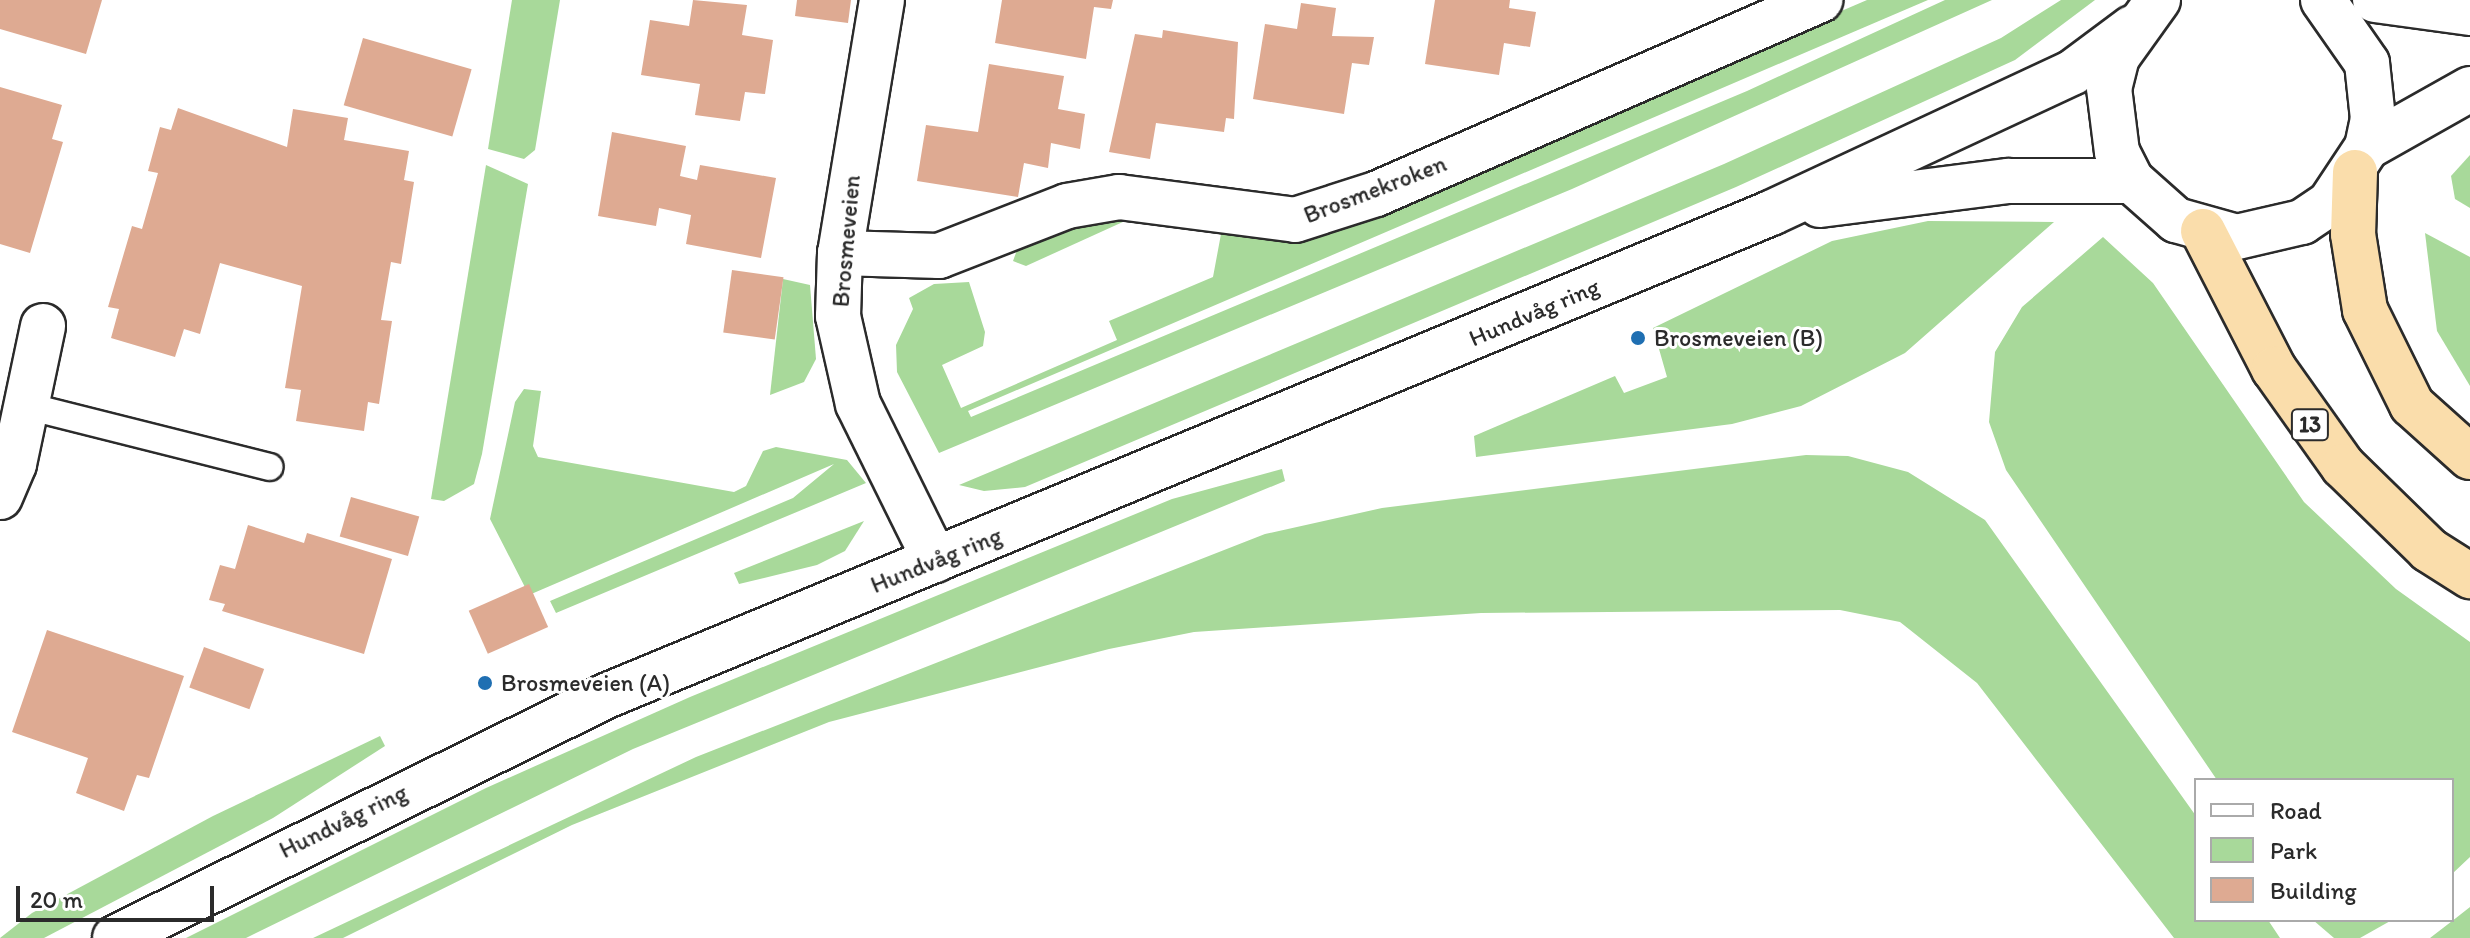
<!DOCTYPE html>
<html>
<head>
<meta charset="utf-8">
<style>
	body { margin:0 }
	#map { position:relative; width:2470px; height:938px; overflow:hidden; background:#fff; font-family:Itim,sans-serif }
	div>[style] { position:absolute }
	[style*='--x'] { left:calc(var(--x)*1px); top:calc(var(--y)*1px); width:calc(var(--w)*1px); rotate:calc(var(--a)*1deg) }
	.green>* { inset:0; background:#a8d99a }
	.building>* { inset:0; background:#deaa92; transform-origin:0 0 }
	.roads { filter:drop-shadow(2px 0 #2b2b2b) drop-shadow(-2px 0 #2b2b2b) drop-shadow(0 2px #2b2b2b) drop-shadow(0 -2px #2b2b2b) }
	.service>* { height:26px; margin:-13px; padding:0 13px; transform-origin:13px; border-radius:13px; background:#fff }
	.minor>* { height:44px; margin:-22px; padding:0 22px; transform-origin:22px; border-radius:22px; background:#fff }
	.secondary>* { height:44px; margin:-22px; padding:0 22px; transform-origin:22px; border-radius:22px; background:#fff }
	.trunk>* { height:44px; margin:-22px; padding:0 22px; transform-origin:22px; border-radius:22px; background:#faddab }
	.dots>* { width:22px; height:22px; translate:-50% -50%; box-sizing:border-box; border:4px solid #fff; border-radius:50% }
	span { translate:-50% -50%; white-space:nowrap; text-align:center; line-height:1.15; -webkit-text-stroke:6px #fff; paint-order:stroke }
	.shield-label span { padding:2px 6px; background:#fff; border:2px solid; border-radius:6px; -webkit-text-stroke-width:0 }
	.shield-label { font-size:22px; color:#2b2b2b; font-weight:700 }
	.street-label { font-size:24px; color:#2b2b2b }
	.poi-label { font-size:24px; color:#2b2b2b }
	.left { translate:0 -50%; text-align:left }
	.legend { position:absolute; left:2194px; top:778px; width:260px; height:144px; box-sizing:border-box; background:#fff; border:2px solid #aaa; margin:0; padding:10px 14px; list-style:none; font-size:24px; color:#2b2b2b }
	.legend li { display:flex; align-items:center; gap:16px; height:40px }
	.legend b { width:40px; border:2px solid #aaa }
	.scale { position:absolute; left:16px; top:886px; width:198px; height:36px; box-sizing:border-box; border:4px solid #2b2b2b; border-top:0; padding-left:10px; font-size:24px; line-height:28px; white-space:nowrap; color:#2b2b2b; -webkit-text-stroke:6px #fff; paint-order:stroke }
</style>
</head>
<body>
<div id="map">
	<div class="green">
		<i style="clip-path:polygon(512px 0,560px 0,535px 150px,524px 159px,488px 149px)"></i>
		<i style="clip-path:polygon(1867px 0,1928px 0,968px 411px,971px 417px,1747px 91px,1945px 0,1992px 0,1572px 189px,939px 453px,897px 372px,896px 345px,913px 309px,909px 298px,934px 284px,969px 282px,985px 332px,983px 346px,942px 365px,961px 408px,1117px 340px,1109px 321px,1213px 277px,1221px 234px,1282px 240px,1339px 227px)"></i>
		<i style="clip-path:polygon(2061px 0,2095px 0,2015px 60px,1736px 187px,1025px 487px,984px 491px,959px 485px,1724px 164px,2001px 38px)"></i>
		<i style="clip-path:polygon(2470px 155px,2470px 208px,2455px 199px,2451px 176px)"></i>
		<i style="clip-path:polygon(486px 165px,528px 184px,482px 454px,474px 484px,444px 501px,431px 499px)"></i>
		<i style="clip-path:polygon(1111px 218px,1125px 221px,1026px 266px,1013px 261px,1017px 250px,1067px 228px)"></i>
		<i style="clip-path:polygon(1928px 221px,2054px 222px,1905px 353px,1801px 406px,1732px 424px,1476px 457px,1474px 436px,1615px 376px,1624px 393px,1667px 377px,1653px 328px,1832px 241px)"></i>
		<i style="clip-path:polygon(2425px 233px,2470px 257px,2470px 386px,2437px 331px)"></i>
		<i style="clip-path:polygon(2103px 237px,2153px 283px,2304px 502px,2396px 589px,2470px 642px,2470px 857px,2452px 874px,2452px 780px,2217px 780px,2006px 470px,1989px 422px,1995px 352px,2022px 307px)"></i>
		<i style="clip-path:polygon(783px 279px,810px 285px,816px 359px,804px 382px,770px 395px)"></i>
		<i style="clip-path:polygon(524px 389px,541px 391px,533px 446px,538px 457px,734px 492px,746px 486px,763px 451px,776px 447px,847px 460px,866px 483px,556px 613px,550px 601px,793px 498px,834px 464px,529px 595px,490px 519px,515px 402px)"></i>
		<i style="clip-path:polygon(1806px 455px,1848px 456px,1908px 472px,1985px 520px,2196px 816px,2196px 920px,2268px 920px,2280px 938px,2174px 938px,1977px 683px,1900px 622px,1840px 610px,1481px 613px,1194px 632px,1109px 649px,829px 722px,572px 825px,343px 938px,313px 938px,696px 757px,1265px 534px,1382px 508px)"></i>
		<i style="clip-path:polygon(1282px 469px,1285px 481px,633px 749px,246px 938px,186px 938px,486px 788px,690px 697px,1172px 499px)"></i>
		<i style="clip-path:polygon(864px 521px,845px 551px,817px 565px,739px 584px,734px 573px)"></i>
		<i style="clip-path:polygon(380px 736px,385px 746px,273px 818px,44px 938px,0 938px,32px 913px,213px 816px)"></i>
		<i style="clip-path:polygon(2470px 907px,2470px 938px,2430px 938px,2456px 918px)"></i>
		<i style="clip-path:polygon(2313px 920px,2392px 920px,2360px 938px,2334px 938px)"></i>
	</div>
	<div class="building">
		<i style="clip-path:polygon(0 0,102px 0,86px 54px,0 29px)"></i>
		<i style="clip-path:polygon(693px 0,747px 5px,742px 35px,773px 40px,765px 94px,745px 92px,740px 121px,695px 115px,700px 84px,641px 75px,650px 20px,689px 26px)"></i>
		<i style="clip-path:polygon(797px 0,851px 0,848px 23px,795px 16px)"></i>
		<i style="clip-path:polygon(1002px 0,1113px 0,1111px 9px,1094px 7px,1086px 59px,995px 43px)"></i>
		<i style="clip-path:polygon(1435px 0,1510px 0,1509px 8px,1536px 12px,1530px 47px,1504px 43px,1499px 75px,1425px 64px)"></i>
		<i style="clip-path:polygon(1301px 3px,1336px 8px,1332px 36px,1374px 37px,1369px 65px,1352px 63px,1344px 114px,1253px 99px,1265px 24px,1297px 29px)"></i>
		<i style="clip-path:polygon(1163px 30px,1238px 42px,1234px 119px,1226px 118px,1224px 132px,1156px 123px,1150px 159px,1109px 152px,1135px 34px,1162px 38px)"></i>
		<i style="left:363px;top:38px;width:113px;height:70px;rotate:16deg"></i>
		<i style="clip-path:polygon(989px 64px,1064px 76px,1058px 109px,1085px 114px,1080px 149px,1051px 143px,1048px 168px,1024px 163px,1018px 197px,917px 181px,926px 125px,978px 132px)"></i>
		<i style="clip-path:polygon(0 87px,62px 105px,52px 139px,63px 142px,30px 253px,0 244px)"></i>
		<i style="clip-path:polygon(178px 108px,287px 147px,293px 109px,348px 118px,344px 140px,409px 151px,404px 180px,414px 182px,401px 264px,391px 262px,381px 320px,392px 321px,379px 404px,368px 402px,364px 431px,296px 421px,301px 390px,285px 388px,302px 286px,220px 263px,200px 334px,184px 329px,175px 357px,111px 338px,119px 309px,108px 307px,132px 226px,142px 229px,158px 173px,148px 171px,160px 127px,171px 130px)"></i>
		<i style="clip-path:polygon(612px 132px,686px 146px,680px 176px,697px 180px,700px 165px,776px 178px,761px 258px,686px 244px,691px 215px,659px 208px,656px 226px,598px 216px)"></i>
		<i style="left:732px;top:270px;width:52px;height:63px;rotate:8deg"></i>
		<i style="left:351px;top:497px;width:71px;height:41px;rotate:16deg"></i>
		<i style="clip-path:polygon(248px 525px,304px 543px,307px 533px,392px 559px,364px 654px,222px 611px,225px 604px,209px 600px,220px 565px,235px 569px)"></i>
		<i style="left:529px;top:584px;width:47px;height:66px;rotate:66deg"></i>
		<i style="clip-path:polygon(47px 630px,184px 676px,149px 778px,137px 775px,124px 811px,76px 793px,88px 758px,12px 732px)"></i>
		<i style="left:204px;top:647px;width:64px;height:43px;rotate:20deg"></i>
	</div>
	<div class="roads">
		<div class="service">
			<i style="--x:27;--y:406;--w:250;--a:14.1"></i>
		</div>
		<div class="minor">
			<i style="--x:882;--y:0;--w:256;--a:99.4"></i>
			<i style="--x:840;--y:253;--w:63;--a:91.8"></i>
			<i style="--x:838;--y:316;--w:90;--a:77.2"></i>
			<i style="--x:858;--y:404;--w:174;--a:63.7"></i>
			<i style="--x:840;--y:253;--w:99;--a:1.7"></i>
			<i style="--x:939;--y:256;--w:137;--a:-21.3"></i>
			<i style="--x:1067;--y:206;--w:53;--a:-9.8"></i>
			<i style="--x:1119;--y:197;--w:177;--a:7.4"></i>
			<i style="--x:1295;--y:220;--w:85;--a:-17.8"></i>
			<i style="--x:1376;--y:194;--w:485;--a:-23.6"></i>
			<i style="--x:0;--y:497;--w:36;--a:-67"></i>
			<i style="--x:14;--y:464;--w:141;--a:-78.1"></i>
		</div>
		<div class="secondary">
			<i style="--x:2158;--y:0;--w:70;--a:125.7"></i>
			<i style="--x:2117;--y:57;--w:32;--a:104"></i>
			<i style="--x:2109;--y:88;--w:64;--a:82.9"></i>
			<i style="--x:2117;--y:152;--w:33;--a:63"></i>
			<i style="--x:2132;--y:181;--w:59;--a:41.6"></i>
			<i style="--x:2176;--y:220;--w:63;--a:15.6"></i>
			<i style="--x:2237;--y:237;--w:67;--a:-13"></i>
			<i style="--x:2302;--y:222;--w:34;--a:-34"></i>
			<i style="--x:2330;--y:203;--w:67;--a:-56.5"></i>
			<i style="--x:2367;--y:147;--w:29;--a:-78"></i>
			<i style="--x:2373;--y:119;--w:56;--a:-96.1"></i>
			<i style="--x:2367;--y:63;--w:77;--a:-124.9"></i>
			<i style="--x:2375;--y:0;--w:96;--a:7.8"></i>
			<i style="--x:2367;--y:147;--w:118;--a:-29.4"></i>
			<i style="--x:1820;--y:205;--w:190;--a:-7.3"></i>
			<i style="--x:2008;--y:181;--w:124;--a:0"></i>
			<i style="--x:115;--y:938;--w:547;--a:-26.24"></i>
			<i style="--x:606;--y:696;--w:1261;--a:-22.52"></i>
			<i style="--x:1771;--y:213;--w:333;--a:-25"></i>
			<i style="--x:2073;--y:72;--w:74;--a:-36.7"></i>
		</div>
		<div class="trunk">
			<i style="--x:2355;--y:172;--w:62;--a:91.8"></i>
			<i style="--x:2353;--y:234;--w:77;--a:81"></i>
			<i style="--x:2365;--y:310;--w:106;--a:63.7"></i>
			<i style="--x:2412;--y:405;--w:78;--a:41.9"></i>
			<i style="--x:2203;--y:231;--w:155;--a:62.8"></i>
			<i style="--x:2274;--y:369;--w:119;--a:54.6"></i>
			<i style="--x:2343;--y:466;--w:120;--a:44.3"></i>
			<i style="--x:2429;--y:550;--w:49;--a:32.4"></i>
		</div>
	</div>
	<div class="dots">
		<i style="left:1638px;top:338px;background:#1f6fb2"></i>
		<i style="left:485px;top:683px;background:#1f6fb2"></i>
	</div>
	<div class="shield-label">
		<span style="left:2310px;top:425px">13</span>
	</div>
	<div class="street-label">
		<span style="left:1375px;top:189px;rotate:-21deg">Brosmekroken</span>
		<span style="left:846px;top:241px;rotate:-85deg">Brosmeveien</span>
		<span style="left:1534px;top:312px;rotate:-23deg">Hundvåg ring</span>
		<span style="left:936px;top:560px;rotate:-22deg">Hundvåg ring</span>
		<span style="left:343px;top:821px;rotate:-26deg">Hundvåg ring</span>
	</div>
	<div class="poi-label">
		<span class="left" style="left:1654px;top:338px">Brosmeveien (B)</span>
		<span class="left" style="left:501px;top:683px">Brosmeveien (A)</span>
	</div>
	<ul class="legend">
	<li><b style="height:10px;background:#fff"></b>Road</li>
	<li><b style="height:22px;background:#a8d99a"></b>Park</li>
	<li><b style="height:22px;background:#deaa92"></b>Building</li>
	</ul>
	<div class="scale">20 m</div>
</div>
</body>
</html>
